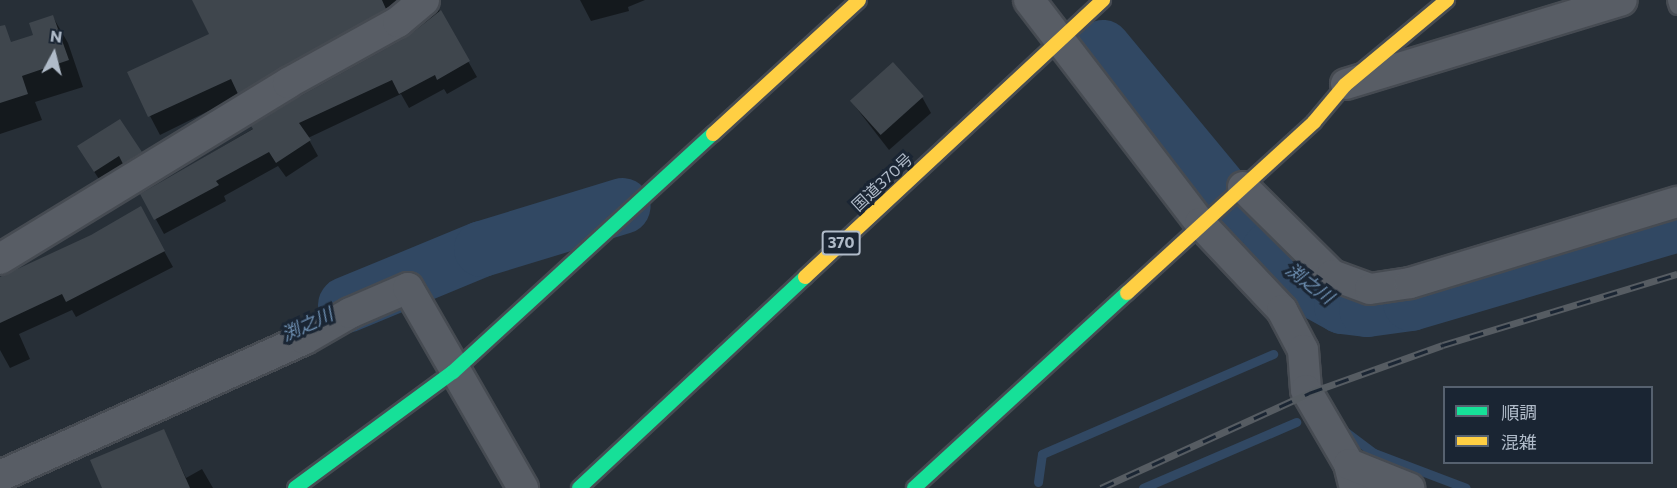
<!DOCTYPE html>
<html>
<head>
<meta charset="utf-8">
<style>
	body { margin:0 }
	#map { position:relative; width:1677px; height:488px; overflow:hidden; background:#272f37; font-family:Commissioner,"Noto Sans JP",sans-serif }
	div>[style] { position:absolute }
	[style*='--x'] { left:calc(var(--x)*1px); top:calc(var(--y)*1px); width:calc(var(--w)*1px); rotate:calc(var(--a)*1deg) }
	.shadow>* { inset:0; background:#0007 }
	.stream>* { height:9px; margin:-4.5px; padding:0 4.5px; transform-origin:4.5px; border-radius:4.5px; background:#314863 }
	.river>* { height:56px; margin:-28px; padding:0 28px; transform-origin:28px; border-radius:28px; background:#314863 }
	.building>* { inset:0; background:#3f464d; transform-origin:0 0 }
	.roads { filter:drop-shadow(2px 0 #464b52) drop-shadow(-2px 0 #464b52) drop-shadow(0 2px #464b52) drop-shadow(0 -2px #464b52) }
	.lane>* { height:15px; margin:-7.5px; padding:0 7.5px; transform-origin:7.5px; border-radius:7.5px; background:#585d65 }
	.street>* { height:30px; margin:-15px; padding:0 15px; transform-origin:15px; border-radius:15px; background:#585d65 }
	.fast>* { height:14px; margin:-7px; padding:0 7px; transform-origin:7px; border-radius:7px; background:#16e098 }
	.slow>* { height:14px; margin:-7px; padding:0 7px; transform-origin:7px; border-radius:7px; background:#ffcf43 }
	.rail>* { height:7px; margin-top:-3.5px; transform-origin:0; background:repeating-linear-gradient(90deg,#1a2533 0 14px,#565c62 0 28px); box-sizing:border-box; border-block:2px solid #565c62 }
	span { translate:-50% -50%; white-space:nowrap; text-align:center; line-height:1.15; -webkit-text-stroke:6px #1a2533; paint-order:stroke }
	.shield-label span { padding:2px 4px; background:#1a2533; border:2px solid; border-radius:4px; -webkit-text-stroke-width:0 }
	.shield-label { font-size:15px; color:#b0bbc9; font-weight:700 }
	.street-label { font-size:16px; color:#b0bbc9 }
	.water-label { font-size:18px; color:#6d8eb0; font-style:italic }
	.legend { position:absolute; left:1443px; top:386px; width:210px; height:78px; box-sizing:border-box; background:#1a2533; border:2px solid #56616f; margin:0; padding:8px 10px; list-style:none; font-size:18px; color:#b0bbc9 }
	.legend li { display:flex; align-items:center; gap:12px; height:30px }
	.legend b { width:30px; border:2px solid #56616f }
	.north { position:absolute; left:24px; top:24px; width:60px; height:60px; -webkit-text-stroke:4px #1a2533; paint-order:stroke; rotate:7deg; font-size:16px; font-weight:700; line-height:24px; text-align:center; color:#b0bbc9 }
	.north::after { content:''; display:block; margin:auto; width:21px; height:27px; background:#b0bbc9; clip-path:polygon(50% 0,100% 100%,50% 72%,0 100%) }
</style>
</head>
<body>
<div id="map">
	<div class="shadow">
		<i style="clip-path:polygon(193px 0,433px 0,160px 135px,150px 116px,211px 35px)"></i>
		<i style="clip-path:polygon(580px 0,645px 0,628px 7px,629px 11px,591px 21px)"></i>
		<i style="clip-path:polygon(439px 10px,477px 77px,447px 94px,444px 89px,409px 108px,401px 94px,308px 138px,318px 156px,286px 177px,278px 166px,224px 196px,226px 201px,164px 234px,142px 194px,407px 38px)"></i>
		<i style="clip-path:polygon(53px 17px,68px 43px,83px 87px,35px 102px,42px 120px,0 134px,0 47px,35px 36px)"></i>
		<i style="clip-path:polygon(922px 97px,931px 113px,889px 150px,851px 101px)"></i>
		<i style="clip-path:polygon(119px 121px,149px 169px,104px 187px,88px 162px)"></i>
		<i style="clip-path:polygon(149px 224px,173px 267px,76px 317px,72px 310px,19px 334px,30px 359px,10px 368px,0 350px,0 279px)"></i>
		<i style="clip-path:polygon(164px 431px,186px 478px,202px 469px,213px 488px,104px 488px)"></i>
	</div>
	<div class="stream">
		<i style="--x:1342;--y:429;--w:40;--a:37"></i>
		<i style="--x:1374;--y:453;--w:98;--a:20.8"></i>
		<i style="--x:1038;--y:482;--w:28;--a:-82"></i>
		<i style="--x:1042;--y:454;--w:252;--a:-23.4"></i>
		<i style="--x:1143;--y:488;--w:167;--a:-23.3"></i>
	</div>
	<div class="river">
		<i style="--x:1103;--y:48;--w:262;--a:50.4"></i>
		<i style="--x:1270;--y:250;--w:63;--a:41.8"></i>
		<i style="--x:1317;--y:292;--w:29;--a:29"></i>
		<i style="--x:1342;--y:306;--w:25;--a:7"></i>
		<i style="--x:1367;--y:309;--w:44;--a:-7.8"></i>
		<i style="--x:1411;--y:303;--w:277;--a:-16.5"></i>
		<i style="--x:346;--y:305;--w:147;--a:-22.4"></i>
		<i style="--x:482;--y:249;--w:147;--a:-17"></i>
	</div>
	<div class="building">
		<i style="clip-path:polygon(192px 0,382px 0,386px 9px,238px 94px,231px 79px,148px 117px,127px 72px,209px 34px)"></i>
		<i style="clip-path:polygon(441px 10px,470px 61px,437px 80px,435px 75px,399px 94px,392px 80px,299px 123px,311px 140px,276px 163px,269px 152px,216px 181px,219px 185px,154px 220px,140px 194px,253px 129px,251px 126px,297px 98px,407px 37px)"></i>
		<i style="clip-path:polygon(53px 15px,69px 60px,22px 76px,28px 94px,0 103px,0 26px,5px 25px,11px 42px,33px 35px,29px 23px)"></i>
		<i style="left:893px;top:62px;width:46px;height:58px;rotate:48deg"></i>
		<i style="clip-path:polygon(120px 119px,142px 152px,123px 164px,119px 156px,94px 172px,77px 146px)"></i>
		<i style="clip-path:polygon(141px 206px,165px 251px,66px 302px,62px 294px,0 323px,0 277px,91px 235px)"></i>
		<i style="clip-path:polygon(164px 429px,190px 488px,102px 488px,90px 460px)"></i>
	</div>
	<div class="roads">
		<div class="lane">
			<i style="--x:1675;--y:0;--w:6;--a:72"></i>
		</div>
		<div class="street">
			<i style="--x:1029;--y:0;--w:281;--a:52.5"></i>
			<i style="--x:1200;--y:223;--w:120;--a:46.7"></i>
			<i style="--x:1282;--y:310;--w:45;--a:62.3"></i>
			<i style="--x:1303;--y:350;--w:40;--a:85.7"></i>
			<i style="--x:1306;--y:390;--w:86;--a:59.8"></i>
			<i style="--x:1349;--y:464;--w:25;--a:76"></i>
			<i style="--x:1346;--y:84;--w:288;--a:-16.9"></i>
			<i style="--x:1243;--y:187;--w:125;--a:44.7"></i>
			<i style="--x:1332;--y:275;--w:40;--a:20.2"></i>
			<i style="--x:1370;--y:289;--w:40;--a:-8.5"></i>
			<i style="--x:1410;--y:283;--w:279;--a:-16.9"></i>
			<i style="--x:0;--y:259;--w:338;--a:-31.4"></i>
			<i style="--x:288;--y:83;--w:126;--a:-29"></i>
			<i style="--x:398;--y:22;--w:34;--a:-40"></i>
			<i style="--x:1349;--y:464;--w:65;--a:21.8"></i>
			<i style="--x:0;--y:476;--w:334;--a:-24.2"></i>
			<i style="--x:305;--y:339;--w:52;--a:-30"></i>
			<i style="--x:350;--y:313;--w:63;--a:-23.3"></i>
			<i style="--x:408;--y:288;--w:231;--a:60.1"></i>
		</div>
		<div class="fast">
			<i style="--x:295;--y:488;--w:196;--a:-36.3"></i>
			<i style="--x:453;--y:372;--w:352;--a:-42.5"></i>
			<i style="--x:579;--y:488;--w:309;--a:-43"></i>
			<i style="--x:914;--y:488;--w:289;--a:-42.5"></i>
		</div>
		<div class="slow">
			<i style="--x:713;--y:134;--w:198;--a:-42.5"></i>
			<i style="--x:805;--y:277;--w:407;--a:-42.9"></i>
			<i style="--x:1127;--y:293;--w:253;--a:-42.4"></i>
			<i style="--x:1314;--y:122;--w:48;--a:-50"></i>
			<i style="--x:1345;--y:85;--w:133;--a:-39.8"></i>
		</div>
	</div>
	<div class="rail">
		<i style="--x:1101;--y:488;--w:229;--a:-24.5"></i>
		<i style="--x:1309;--y:393;--w:142;--a:-19.7"></i>
		<i style="--x:1443;--y:345;--w:245;--a:-16.9"></i>
	</div>
	<div class="shield-label">
		<span style="left:841px;top:243px">370</span>
	</div>
	<div class="street-label">
		<span style="left:882px;top:182px;rotate:-43deg">国道370号</span>
	</div>
	<div class="water-label">
		<span style="left:1310px;top:283px;rotate:37deg">渕之川</span>
		<span style="left:307px;top:324px;rotate:-25deg">渕之川</span>
	</div>
	<ul class="legend">
	<li><b style="height:8px;background:#16e098"></b>順調</li>
	<li><b style="height:8px;background:#ffcf43"></b>混雑</li>
	</ul>
	<div class="north">N</div>
</div>
</body>
</html>
